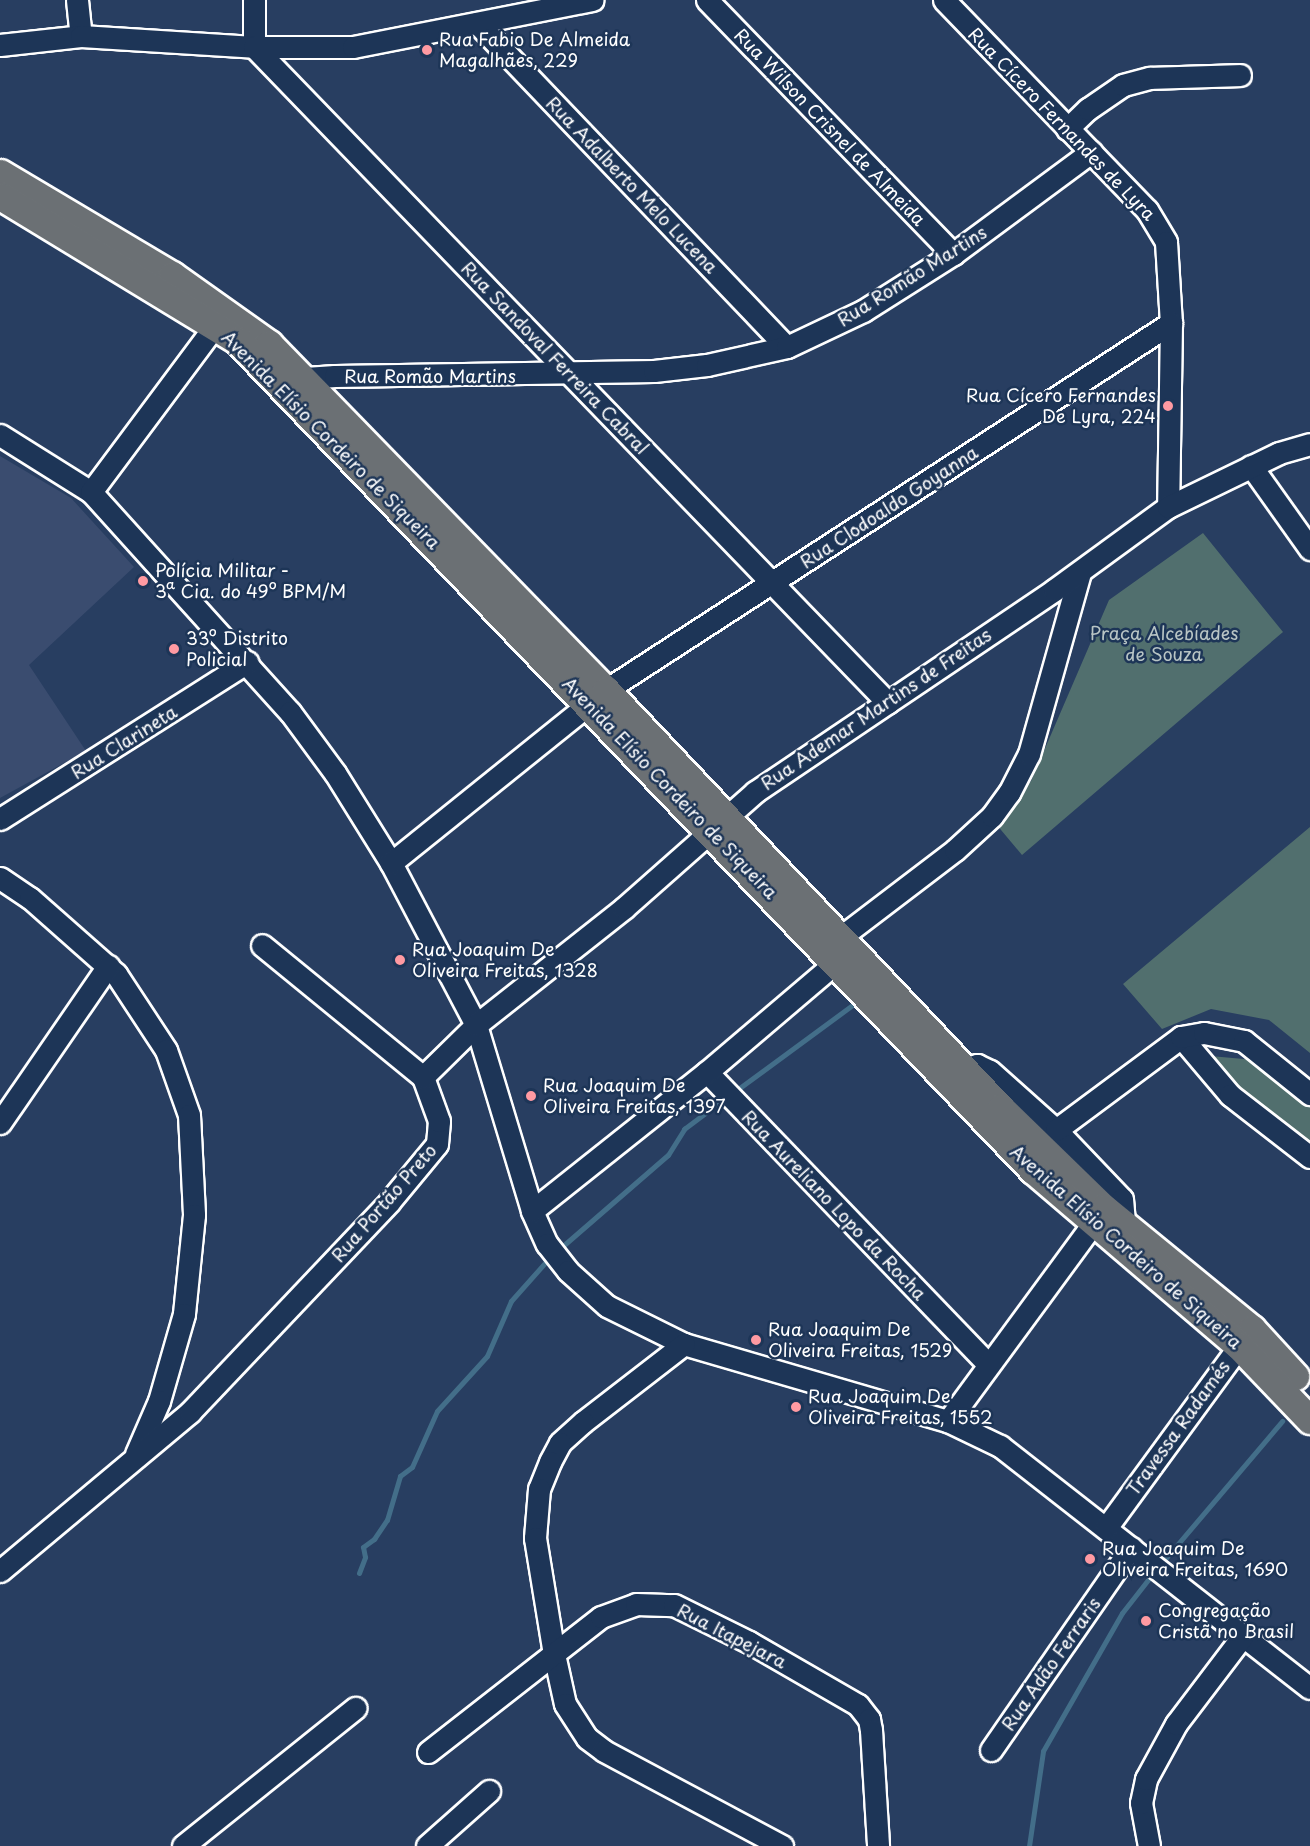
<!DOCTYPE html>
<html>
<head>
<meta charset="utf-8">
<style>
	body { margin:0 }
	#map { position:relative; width:1310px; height:1846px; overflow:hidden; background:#283e61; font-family:"Playpen Sans",sans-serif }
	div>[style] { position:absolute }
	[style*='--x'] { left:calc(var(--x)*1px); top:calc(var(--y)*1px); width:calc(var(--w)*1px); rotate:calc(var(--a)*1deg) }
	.built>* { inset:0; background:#3a4c6f }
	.green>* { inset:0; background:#516f6e }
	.stream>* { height:5px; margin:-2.5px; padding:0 2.5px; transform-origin:2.5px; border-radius:2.5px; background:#436e89 }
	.roads { filter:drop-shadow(2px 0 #fff) drop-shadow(-2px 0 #fff) drop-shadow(0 2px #fff) drop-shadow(0 -2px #fff) }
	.minor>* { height:21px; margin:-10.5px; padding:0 10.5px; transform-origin:10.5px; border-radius:10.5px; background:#1d3557 }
	.major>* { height:27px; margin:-13.5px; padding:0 13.5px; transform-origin:13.5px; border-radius:13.5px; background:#6b7074 }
	.dots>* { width:16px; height:16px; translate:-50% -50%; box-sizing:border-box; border:3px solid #1d3557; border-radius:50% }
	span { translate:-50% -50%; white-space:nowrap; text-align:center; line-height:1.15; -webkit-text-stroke:5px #1d3557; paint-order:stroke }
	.poi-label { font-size:18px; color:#fff }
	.left { translate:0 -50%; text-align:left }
	.right { translate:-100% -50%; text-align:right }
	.street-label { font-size:18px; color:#fff }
	.park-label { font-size:18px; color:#b9c5c5 }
</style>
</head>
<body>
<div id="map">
	<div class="built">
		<i style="clip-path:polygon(0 456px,71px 498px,134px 567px,29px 665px,86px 751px,0 798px)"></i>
	</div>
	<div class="green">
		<i style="clip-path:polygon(1203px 533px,1283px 632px,1022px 855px,996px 824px,1031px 781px,1109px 600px)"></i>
		<i style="clip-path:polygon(1310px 827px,1310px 1053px,1269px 1020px,1211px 1009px,1162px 1029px,1123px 984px)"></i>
		<i style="clip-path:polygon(1199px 1055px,1255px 1060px,1310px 1100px,1310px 1150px)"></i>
	</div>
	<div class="stream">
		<i style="--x:734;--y:1092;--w:149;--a:-36.3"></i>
		<i style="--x:557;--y:1251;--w:147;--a:-40.9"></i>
		<i style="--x:668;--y:1155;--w:31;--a:-58"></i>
		<i style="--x:684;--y:1129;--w:50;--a:-36.9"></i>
		<i style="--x:1160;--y:1565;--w:189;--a:-49.7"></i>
		<i style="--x:359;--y:1573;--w:17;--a:-69"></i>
		<i style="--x:365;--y:1557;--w:10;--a:-101"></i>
		<i style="--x:363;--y:1547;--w:14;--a:-36"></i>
		<i style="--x:374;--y:1539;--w:23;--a:-56"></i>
		<i style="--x:387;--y:1520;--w:46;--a:-73.5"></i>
		<i style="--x:400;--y:1476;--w:15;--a:-37"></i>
		<i style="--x:412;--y:1467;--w:61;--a:-65.9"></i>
		<i style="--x:437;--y:1411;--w:74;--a:-47.7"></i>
		<i style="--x:487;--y:1356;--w:60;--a:-66.4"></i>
		<i style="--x:511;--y:1301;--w:59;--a:-48.4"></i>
		<i style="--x:1029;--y:1846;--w:96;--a:-81.6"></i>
		<i style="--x:1043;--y:1751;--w:159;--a:-60.2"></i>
		<i style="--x:1122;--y:1613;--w:52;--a:-52"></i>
	</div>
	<div class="roads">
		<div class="minor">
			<i style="--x:77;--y:0;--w:36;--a:84"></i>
			<i style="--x:254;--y:0;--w:47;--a:90"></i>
			<i style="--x:254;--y:47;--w:912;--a:45.98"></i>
			<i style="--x:707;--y:0;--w:354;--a:45.9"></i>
			<i style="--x:944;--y:0;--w:292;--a:46"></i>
			<i style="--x:1147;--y:210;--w:37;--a:59"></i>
			<i style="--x:1166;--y:242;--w:81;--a:86.5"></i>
			<i style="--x:1171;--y:323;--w:184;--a:90.9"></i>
			<i style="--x:477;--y:23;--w:448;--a:46.3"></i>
			<i style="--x:0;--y:45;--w:81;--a:-6.3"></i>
			<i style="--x:81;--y:36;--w:173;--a:3.6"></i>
			<i style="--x:254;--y:47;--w:99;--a:0"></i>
			<i style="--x:353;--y:47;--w:244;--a:-11.1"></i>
			<i style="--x:1067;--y:129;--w:29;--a:-44"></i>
			<i style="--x:1088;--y:109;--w:42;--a:-34.4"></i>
			<i style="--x:1123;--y:85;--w:28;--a:-15"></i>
			<i style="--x:1150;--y:78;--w:90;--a:-1.9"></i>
			<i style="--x:294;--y:388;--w:15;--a:-42"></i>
			<i style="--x:305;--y:378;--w:30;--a:-4"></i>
			<i style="--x:335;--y:376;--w:319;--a:-0.9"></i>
			<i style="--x:654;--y:371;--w:53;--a:-6.5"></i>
			<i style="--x:707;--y:365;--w:82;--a:-12.7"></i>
			<i style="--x:787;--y:347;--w:84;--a:-25.3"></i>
			<i style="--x:863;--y:311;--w:107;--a:-32.3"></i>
			<i style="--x:953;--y:254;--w:172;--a:-36.5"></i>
			<i style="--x:0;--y:435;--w:107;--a:32.1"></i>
			<i style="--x:91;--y:492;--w:297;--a:47.9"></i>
			<i style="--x:290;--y:712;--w:76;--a:53.6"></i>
			<i style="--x:335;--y:773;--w:106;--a:58.1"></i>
			<i style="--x:391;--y:863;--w:183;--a:62.3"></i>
			<i style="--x:476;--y:1025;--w:194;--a:73.2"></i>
			<i style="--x:532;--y:1211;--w:36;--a:66"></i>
			<i style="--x:547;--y:1244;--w:34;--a:52"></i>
			<i style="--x:568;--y:1271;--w:52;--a:41.9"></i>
			<i style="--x:607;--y:1306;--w:86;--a:26.3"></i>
			<i style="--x:684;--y:1344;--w:275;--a:16.3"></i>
			<i style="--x:948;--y:1421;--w:58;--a:25.7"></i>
			<i style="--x:1000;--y:1446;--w:393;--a:38"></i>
			<i style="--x:1251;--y:466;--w:102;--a:54.6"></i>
			<i style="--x:91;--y:492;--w:221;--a:-53.3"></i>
			<i style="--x:0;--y:819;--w:293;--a:-32.4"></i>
			<i style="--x:391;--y:863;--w:276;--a:-38.8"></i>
			<i style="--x:606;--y:690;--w:674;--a:-33.01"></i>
			<i style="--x:0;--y:878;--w:36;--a:34"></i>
			<i style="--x:30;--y:898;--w:115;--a:41.5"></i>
			<i style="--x:116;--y:974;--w:91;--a:56.7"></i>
			<i style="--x:166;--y:1050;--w:69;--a:70.5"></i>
			<i style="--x:189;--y:1115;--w:100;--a:87.1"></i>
			<i style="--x:194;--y:1215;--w:100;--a:95.8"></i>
			<i style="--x:184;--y:1314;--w:91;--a:106"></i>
			<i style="--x:159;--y:1401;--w:58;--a:113.5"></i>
			<i style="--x:829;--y:946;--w:158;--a:-37.3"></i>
			<i style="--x:955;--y:850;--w:50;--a:-42.6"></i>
			<i style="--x:992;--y:816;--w:29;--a:-54"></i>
			<i style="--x:1009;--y:793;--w:44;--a:-62.9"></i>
			<i style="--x:1029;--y:754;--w:189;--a:-74.3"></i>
			<i style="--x:1181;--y:1037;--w:76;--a:49.8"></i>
			<i style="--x:1230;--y:1095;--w:101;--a:37.8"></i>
			<i style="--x:964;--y:1069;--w:14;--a:-17"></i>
			<i style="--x:977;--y:1065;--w:14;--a:25"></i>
			<i style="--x:990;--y:1071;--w:89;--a:41.8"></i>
			<i style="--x:1056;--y:1130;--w:95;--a:46.3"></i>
			<i style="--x:1122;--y:1199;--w:25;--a:85"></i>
			<i style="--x:707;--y:1072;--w:404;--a:46.1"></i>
			<i style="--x:423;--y:1077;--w:74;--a:-44.5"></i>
			<i style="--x:476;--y:1025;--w:189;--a:-38.3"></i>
			<i style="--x:624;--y:908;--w:175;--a:-41.5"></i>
			<i style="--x:755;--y:792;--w:361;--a:-34"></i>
			<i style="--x:1054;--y:590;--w:141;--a:-36.1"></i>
			<i style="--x:1168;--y:507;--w:123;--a:-25.9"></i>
			<i style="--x:1279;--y:453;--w:32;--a:-16"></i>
			<i style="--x:0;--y:1123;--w:191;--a:-55.5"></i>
			<i style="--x:1056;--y:1130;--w:156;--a:-36.6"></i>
			<i style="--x:1181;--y:1037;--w:23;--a:-10"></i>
			<i style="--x:1204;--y:1033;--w:41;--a:11.3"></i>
			<i style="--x:1244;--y:1041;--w:85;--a:38.8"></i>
			<i style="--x:532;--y:1211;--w:223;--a:-38.5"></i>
			<i style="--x:707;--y:1072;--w:184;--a:-40.4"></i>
			<i style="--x:684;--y:1344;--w:128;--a:142.3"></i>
			<i style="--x:583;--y:1422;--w:31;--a:138"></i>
			<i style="--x:560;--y:1443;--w:21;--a:118"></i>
			<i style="--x:550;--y:1462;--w:29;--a:112"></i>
			<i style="--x:539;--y:1489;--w:49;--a:94.7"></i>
			<i style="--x:535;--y:1538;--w:118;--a:80.7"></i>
			<i style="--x:554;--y:1654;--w:51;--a:77.6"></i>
			<i style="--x:565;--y:1704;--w:40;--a:57.1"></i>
			<i style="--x:587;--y:1738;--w:21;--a:37"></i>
			<i style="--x:604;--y:1751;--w:202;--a:28.1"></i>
			<i style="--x:948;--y:1421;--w:260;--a:-53.7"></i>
			<i style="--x:1106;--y:1528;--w:239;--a:-53.8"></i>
			<i style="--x:0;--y:1571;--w:248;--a:-39.9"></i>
			<i style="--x:190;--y:1412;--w:289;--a:-46.5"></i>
			<i style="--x:389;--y:1202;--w:75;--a:-50.4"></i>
			<i style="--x:437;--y:1144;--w:23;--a:-85"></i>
			<i style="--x:439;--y:1121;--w:47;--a:-110"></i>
			<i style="--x:423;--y:1077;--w:208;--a:-140.7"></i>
			<i style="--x:991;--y:1750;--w:246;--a:-55.3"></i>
			<i style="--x:428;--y:1752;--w:219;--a:-38"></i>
			<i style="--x:601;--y:1617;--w:37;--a:-20"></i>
			<i style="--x:636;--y:1604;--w:38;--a:2"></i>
			<i style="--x:674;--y:1605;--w:84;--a:26.3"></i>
			<i style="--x:749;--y:1642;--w:126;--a:30"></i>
			<i style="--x:858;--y:1705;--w:18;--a:52"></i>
			<i style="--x:869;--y:1719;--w:11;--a:80"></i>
			<i style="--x:871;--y:1730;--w:116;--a:86.5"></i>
			<i style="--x:183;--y:1846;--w:221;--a:-38.7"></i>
			<i style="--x:427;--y:1846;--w:83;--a:-41.6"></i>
			<i style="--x:1149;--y:1846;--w:44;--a:-100.5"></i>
			<i style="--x:1141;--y:1803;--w:25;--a:-78"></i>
			<i style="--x:1146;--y:1779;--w:63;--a:-61.4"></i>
			<i style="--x:1176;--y:1724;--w:109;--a:-52.8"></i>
		</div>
		<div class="major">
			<i style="--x:0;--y:173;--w:200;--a:30.7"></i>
			<i style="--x:172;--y:275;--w:119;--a:35.4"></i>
			<i style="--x:269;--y:344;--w:483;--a:45.8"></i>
			<i style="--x:606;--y:690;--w:575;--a:46.62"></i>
			<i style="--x:1001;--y:1108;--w:144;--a:44.2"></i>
			<i style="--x:1104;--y:1208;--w:191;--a:39.3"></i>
			<i style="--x:1252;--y:1329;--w:64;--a:47.5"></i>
			<i style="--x:0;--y:196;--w:277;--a:31.3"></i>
			<i style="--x:237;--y:340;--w:1150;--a:46.2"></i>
			<i style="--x:1033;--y:1170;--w:270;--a:40.5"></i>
			<i style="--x:1238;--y:1345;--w:104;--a:46.2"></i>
		</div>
	</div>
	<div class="dots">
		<i style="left:427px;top:50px;background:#ff9aa2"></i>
		<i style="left:1168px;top:406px;background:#ff9aa2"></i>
		<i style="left:143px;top:581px;background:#ff9aa2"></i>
		<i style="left:174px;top:649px;background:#ff9aa2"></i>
		<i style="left:400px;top:960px;background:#ff9aa2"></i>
		<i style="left:531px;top:1096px;background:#ff9aa2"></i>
		<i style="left:756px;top:1340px;background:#ff9aa2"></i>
		<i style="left:796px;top:1407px;background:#ff9aa2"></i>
		<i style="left:1090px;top:1559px;background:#ff9aa2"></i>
		<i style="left:1146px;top:1621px;background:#ff9aa2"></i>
	</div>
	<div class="poi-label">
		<span class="left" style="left:439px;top:50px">Rua Fabio De Almeida<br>Magalhães, 229</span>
		<span class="right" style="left:1156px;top:406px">Rua Cícero Fernandes<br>De Lyra, 224</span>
		<span class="left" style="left:155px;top:581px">Polícia Militar -<br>3ª Cia. do 49º BPM/M</span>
		<span class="left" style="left:186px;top:649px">33º Distrito<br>Policial</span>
		<span class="left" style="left:412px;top:960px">Rua Joaquim De<br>Oliveira Freitas, 1328</span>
		<span class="left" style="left:543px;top:1096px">Rua Joaquim De<br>Oliveira Freitas, 1397</span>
		<span class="left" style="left:768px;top:1340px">Rua Joaquim De<br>Oliveira Freitas, 1529</span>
		<span class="left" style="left:808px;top:1407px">Rua Joaquim De<br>Oliveira Freitas, 1552</span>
		<span class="left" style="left:1102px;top:1559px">Rua Joaquim De<br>Oliveira Freitas, 1690</span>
		<span class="left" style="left:1158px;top:1621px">Congregação<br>Cristã no Brasil</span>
	</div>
	<div class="street-label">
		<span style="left:1062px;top:124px;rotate:46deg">Rua Cícero Fernandes de Lyra</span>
		<span style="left:830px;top:127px;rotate:46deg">Rua Wilson Crisnel de Almeida</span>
		<span style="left:632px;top:185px;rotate:46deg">Rua Adalberto Melo Lucena</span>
		<span style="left:912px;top:276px;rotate:-32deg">Rua Romão Martins</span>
		<span style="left:555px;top:358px;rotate:46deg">Rua Sandoval Ferreira Cabral</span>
		<span style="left:430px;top:376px">Rua Romão Martins</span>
		<span style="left:331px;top:440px;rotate:45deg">Avenida Elísio Cordeiro de Siqueira</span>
		<span style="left:889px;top:507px;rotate:-33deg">Rua Clodoaldo Goyanna</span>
		<span style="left:876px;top:709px;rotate:-34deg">Rua Ademar Martins de Freitas</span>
		<span style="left:124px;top:742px;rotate:-32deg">Rua Clarineta</span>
		<span style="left:670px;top:788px;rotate:46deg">Avenida Elísio Cordeiro de Siqueira</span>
		<span style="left:384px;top:1203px;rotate:-49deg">Rua Portão Preto</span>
		<span style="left:834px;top:1205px;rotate:46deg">Rua Aureliano Lopo da Rocha</span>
		<span style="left:1126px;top:1247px;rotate:41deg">Avenida Elísio Cordeiro de Siqueira</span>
		<span style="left:1178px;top:1428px;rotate:-54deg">Travessa Radamés</span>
		<span style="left:732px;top:1636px;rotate:27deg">Rua Itapejara</span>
		<span style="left:1051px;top:1664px;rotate:-55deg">Rua Adão Ferraris</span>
	</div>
	<div class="park-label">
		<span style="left:1164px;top:644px">Praça Alcebíades<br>de Souza</span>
	</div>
</div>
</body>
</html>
